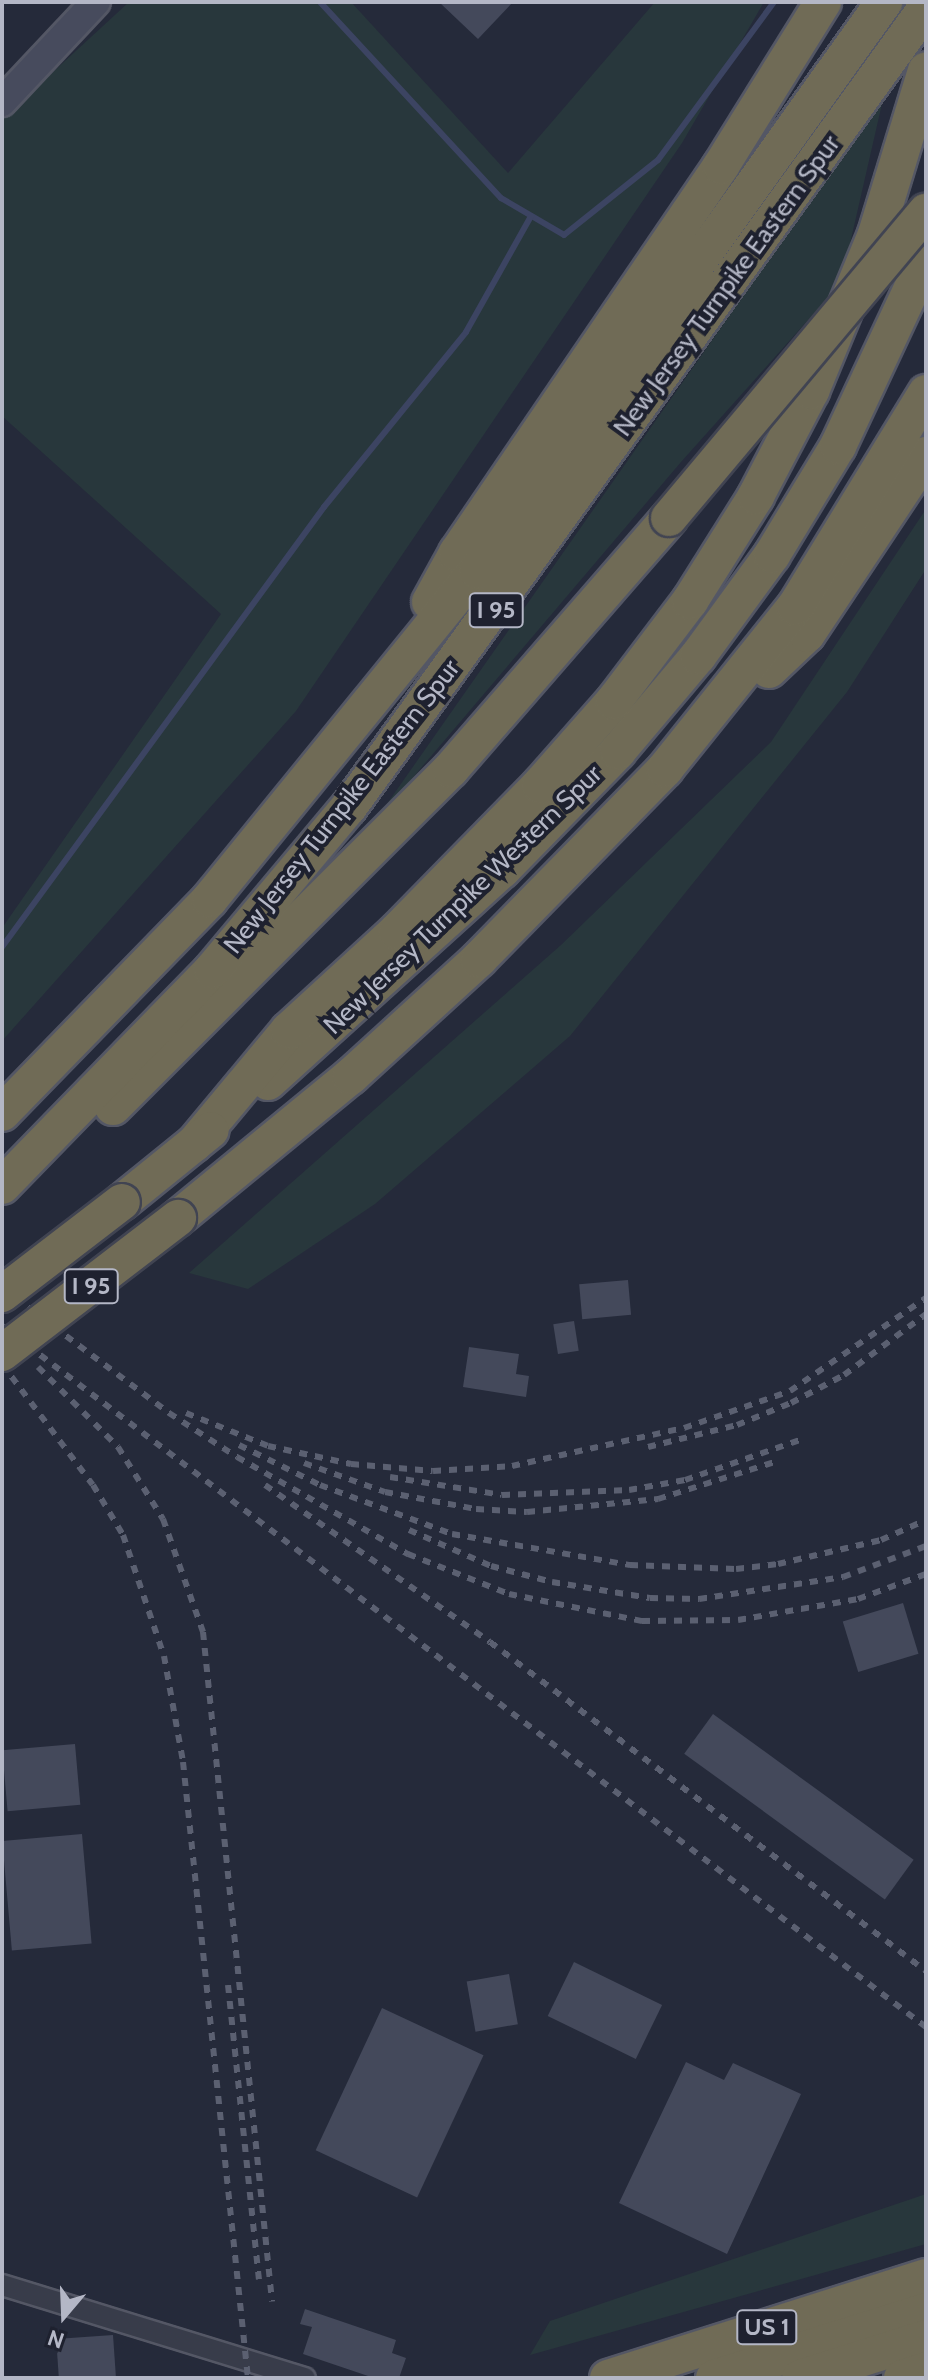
<!DOCTYPE html>
<html>
<head>
<meta charset="utf-8">
<style>
	body { margin:0 }
	#map { position:relative; width:928px; height:2380px; overflow:hidden; background:#252a3a; font-family:Cabin,sans-serif }
	div>[style] { position:absolute }
	[style*='--x'] { left:calc(var(--x)*1px); top:calc(var(--y)*1px); width:calc(var(--w)*1px); rotate:calc(var(--a)*1deg) }
	.green>* { inset:0; background:#28373c }
	.stream>* { height:6px; margin:-3px; padding:0 3px; transform-origin:3px; border-radius:3px; background:#3c4462 }
	.building>* { inset:0; background:#44495b; transform-origin:0 0 }
	.roads { filter:drop-shadow(2px 0 #545765) drop-shadow(-2px 0 #545765) drop-shadow(0 2px #545765) drop-shadow(0 -2px #545765) }
	.street>* { height:20px; margin:-10px; padding:0 10px; transform-origin:10px; border-radius:10px; background:#383c4a }
	.secondary>* { height:28px; margin:-14px; padding:0 14px; transform-origin:14px; border-radius:14px; background:#474b5d }
	.highway>* { height:36px; margin:-18px; padding:0 18px; transform-origin:18px; border-radius:18px; background:#706b56 }
	.rail>* { height:6px; margin-top:-3px; transform-origin:0; background:repeating-linear-gradient(90deg,#5b6071 0 8px,transparent 0 16px) }
	.bridges { filter:drop-shadow(2px 0 #414452) drop-shadow(-2px 0 #414452) drop-shadow(0 2px #414452) drop-shadow(0 -2px #414452) }
	.highway-bridge>* { height:36px; margin:-18px; padding:0 18px; transform-origin:18px; border-radius:18px; background:#706b56 }
	span { translate:-50% -50%; white-space:nowrap; text-align:center; line-height:1.15; -webkit-text-stroke:8px #1e212f; paint-order:stroke }
	.shield-label span { padding:2px 6px; background:#1e212f; border:2px solid; border-radius:6px; -webkit-text-stroke-width:0 }
	.shield-label { font-size:24px; color:#b4b7c6; font-weight:700 }
	.street-label { font-size:26px; color:#b4b7c6 }
	.frame { position:absolute; inset:0; border:4px solid #b4b7c6; pointer-events:none }
	.north { position:absolute; left:24px; top:2276px; width:80px; height:80px; -webkit-text-stroke:6px #1e212f; paint-order:stroke; rotate:199deg; font-size:22px; font-weight:700; line-height:32px; text-align:center; color:#b4b7c6 }
	.north::after { content:''; display:block; margin:auto; width:28px; height:36px; background:#b4b7c6; clip-path:polygon(50% 0,100% 100%,50% 72%,0 100%) }
</style>
</head>
<body>
<div id="map">
	<div class="green">
		<i style="clip-path:polygon(129px 2px,351px 2px,508px 173px,655px 2px,764px 2px,682px 143px,296px 711px,2px 1041px,2px 928px,221px 614px,2px 416px,2px 119px)"></i>
		<i style="clip-path:polygon(884px 95px,841px 283px,681px 462px,370px 828px)"></i>
		<i style="clip-path:polygon(926px 509px,926px 569px,847px 692px,570px 1036px,375px 1204px,248px 1289px,189px 1273px,561px 945px,771px 742px)"></i>
		<i style="clip-path:polygon(926px 2194px,926px 2244px,530px 2355px,550px 2321px)"></i>
	</div>
	<div class="stream">
		<i style="--x:320;--y:2;--w:267;--a:47.3"></i>
		<i style="--x:501;--y:198;--w:73;--a:30.4"></i>
		<i style="--x:564;--y:235;--w:120;--a:-38.6"></i>
		<i style="--x:658;--y:160;--w:196;--a:-53.7"></i>
		<i style="--x:2;--y:947;--w:545;--a:-53.8"></i>
		<i style="--x:324;--y:507;--w:225;--a:-50.9"></i>
		<i style="--x:466;--y:332;--w:133;--a:-60.7"></i>
	</div>
	<div class="building">
		<i style="clip-path:polygon(439px 2px,513px 2px,478px 39px)"></i>
		<i style="left:628px;top:1280px;width:35px;height:49px;rotate:85deg"></i>
		<i style="left:574px;top:1321px;width:30px;height:21px;rotate:81deg"></i>
		<i style="clip-path:polygon(469px 1347px,519px 1354px,516px 1374px,529px 1376px,526px 1397px,463px 1387px)"></i>
		<i style="left:903px;top:1603px;width:53px;height:63px;rotate:73deg"></i>
		<i style="left:713px;top:1714px;width:248px;height:49px;rotate:36deg"></i>
		<i style="left:75px;top:1744px;width:61px;height:73px;rotate:85deg"></i>
		<i style="left:82px;top:1834px;width:110px;height:80px;rotate:85deg"></i>
		<i style="left:574px;top:1962px;width:98px;height:60px;rotate:26deg"></i>
		<i style="left:509px;top:1974px;width:51px;height:43px;rotate:80deg"></i>
		<i style="left:382px;top:2008px;width:112px;height:157px;rotate:25deg"></i>
		<i style="clip-path:polygon(686px 2062px,724px 2080px,733px 2063px,801px 2094px,727px 2254px,619px 2203px)"></i>
		<i style="clip-path:polygon(305px 2309px,396px 2340px,392px 2353px,406px 2358px,399px 2378px,374px 2378px,303px 2354px,312px 2327px,300px 2324px)"></i>
		<i style="left:113px;top:2335px;width:43px;height:57px;rotate:86deg"></i>
	</div>
	<div class="roads">
		<div class="street">
			<i style="--x:2;--y:2285;--w:317;--a:17.1"></i>
		</div>
		<div class="secondary">
			<i style="--x:2;--y:102;--w:137;--a:-46.8"></i>
		</div>
		<div class="highway">
			<i style="--x:430;--y:602;--w:56;--a:-61.1"></i>
			<i style="--x:457;--y:553;--w:468;--a:-55.7"></i>
			<i style="--x:721;--y:166;--w:193;--a:-58.1"></i>
			<i style="--x:769;--y:670;--w:52;--a:-43.5"></i>
			<i style="--x:807;--y:634;--w:215;--a:-56.4"></i>
			<i style="--x:268;--y:1082;--w:316;--a:-42.2"></i>
			<i style="--x:502;--y:870;--w:166;--a:-45.7"></i>
			<i style="--x:618;--y:751;--w:124;--a:-49.9"></i>
			<i style="--x:698;--y:656;--w:125;--a:-53.8"></i>
			<i style="--x:772;--y:555;--w:127;--a:-58.8"></i>
			<i style="--x:838;--y:446;--w:208;--a:-64.9"></i>
			<i style="--x:113;--y:1107;--w:478;--a:-45"></i>
			<i style="--x:451;--y:769;--w:332;--a:-49"></i>
			<i style="--x:2;--y:1113;--w:298;--a:-45.8"></i>
			<i style="--x:210;--y:899;--w:423;--a:-50.9"></i>
			<i style="--x:477;--y:571;--w:700;--a:-54.42"></i>
			<i style="--x:194;--y:1144;--w:148;--a:-50.2"></i>
			<i style="--x:289;--y:1030;--w:147;--a:-42.5"></i>
			<i style="--x:397;--y:931;--w:204;--a:-45.6"></i>
			<i style="--x:540;--y:785;--w:112;--a:-48.6"></i>
			<i style="--x:614;--y:701;--w:126;--a:-52.8"></i>
			<i style="--x:690;--y:601;--w:124;--a:-57.8"></i>
			<i style="--x:756;--y:496;--w:119;--a:-62.4"></i>
			<i style="--x:811;--y:391;--w:170;--a:-67.5"></i>
			<i style="--x:876;--y:234;--w:171;--a:-73"></i>
			<i style="--x:2;--y:1186;--w:301;--a:-45.8"></i>
			<i style="--x:212;--y:970;--w:213;--a:-50"></i>
			<i style="--x:349;--y:807;--w:986;--a:-54.16"></i>
			<i style="--x:122;--y:1202;--w:114;--a:-39"></i>
			<i style="--x:178;--y:1218;--w:224;--a:-39.4"></i>
			<i style="--x:351;--y:1076;--w:173;--a:-42.4"></i>
			<i style="--x:479;--y:959;--w:266;--a:-45.6"></i>
			<i style="--x:665;--y:769;--w:208;--a:-51.3"></i>
			<i style="--x:795;--y:607;--w:251;--a:-58.5"></i>
			<i style="--x:608;--y:2378;--w:334;--a:-17.6"></i>
			<i style="--x:714;--y:2378;--w:222;--a:-17.5"></i>
			<i style="--x:800;--y:2378;--w:132;--a:-17.6"></i>
			<i style="--x:902;--y:2378;--w:25;--a:-18"></i>
		</div>
	</div>
	<div class="rail">
		<i style="--x:2;--y:1288;--w:209;--a:36.8"></i>
		<i style="--x:169;--y:1413;--w:81;--a:32.9"></i>
		<i style="--x:237;--y:1457;--w:197;--a:29.6"></i>
		<i style="--x:408;--y:1554;--w:109;--a:21.6"></i>
		<i style="--x:509;--y:1594;--w:136;--a:11.5"></i>
		<i style="--x:642;--y:1621;--w:96;--a:-0.6"></i>
		<i style="--x:738;--y:1620;--w:122;--a:-9.9"></i>
		<i style="--x:858;--y:1599;--w:72;--a:-20.2"></i>
		<i style="--x:2;--y:1326;--w:1160;--a:37.19"></i>
		<i style="--x:2;--y:1364;--w:151;--a:53.1"></i>
		<i style="--x:93;--y:1485;--w:58;--a:59"></i>
		<i style="--x:123;--y:1535;--w:128;--a:71.3"></i>
		<i style="--x:164;--y:1656;--w:108;--a:79.8"></i>
		<i style="--x:183;--y:1762;--w:619;--a:83.98"></i>
		<i style="--x:38;--y:1367;--w:113;--a:45"></i>
		<i style="--x:118;--y:1447;--w:85;--a:58"></i>
		<i style="--x:163;--y:1519;--w:120;--a:70.5"></i>
		<i style="--x:203;--y:1632;--w:673;--a:84.11"></i>
		<i style="--x:186;--y:1413;--w:88;--a:21.9"></i>
		<i style="--x:268;--y:1446;--w:85;--a:12.2"></i>
		<i style="--x:351;--y:1464;--w:82;--a:4.9"></i>
		<i style="--x:433;--y:1471;--w:79;--a:-3.6"></i>
		<i style="--x:512;--y:1466;--w:176;--a:-12.5"></i>
		<i style="--x:684;--y:1428;--w:112;--a:-19.2"></i>
		<i style="--x:790;--y:1391;--w:165;--a:-34.4"></i>
		<i style="--x:239;--y:1445;--w:90;--a:26.3"></i>
		<i style="--x:320;--y:1485;--w:141;--a:20.4"></i>
		<i style="--x:452;--y:1534;--w:181;--a:9.9"></i>
		<i style="--x:630;--y:1565;--w:106;--a:2.2"></i>
		<i style="--x:736;--y:1569;--w:42;--a:-6.8"></i>
		<i style="--x:778;--y:1564;--w:106;--a:-13.1"></i>
		<i style="--x:881;--y:1540;--w:49;--a:-24"></i>
		<i style="--x:648;--y:1447;--w:92;--a:-13.9"></i>
		<i style="--x:737;--y:1425;--w:58;--a:-22.2"></i>
		<i style="--x:791;--y:1403;--w:60;--a:-27.8"></i>
		<i style="--x:844;--y:1375;--w:102;--a:-36.6"></i>
		<i style="--x:304;--y:1463;--w:86;--a:19.7"></i>
		<i style="--x:385;--y:1492;--w:93;--a:10.6"></i>
		<i style="--x:476;--y:1509;--w:51;--a:3.4"></i>
		<i style="--x:527;--y:1512;--w:132;--a:-5.7"></i>
		<i style="--x:658;--y:1499;--w:126;--a:-17.6"></i>
		<i style="--x:390;--y:1477;--w:113;--a:9.1"></i>
		<i style="--x:502;--y:1495;--w:127;--a:-2.3"></i>
		<i style="--x:629;--y:1490;--w:57;--a:-10.1"></i>
		<i style="--x:685;--y:1480;--w:122;--a:-19.2"></i>
		<i style="--x:265;--y:1485;--w:274;--a:34.9"></i>
		<i style="--x:490;--y:1642;--w:546;--a:37.04"></i>
		<i style="--x:409;--y:1530;--w:90;--a:23.7"></i>
		<i style="--x:491;--y:1566;--w:63;--a:14.7"></i>
		<i style="--x:552;--y:1582;--w:99;--a:9.3"></i>
		<i style="--x:650;--y:1598;--w:49;--a:1.2"></i>
		<i style="--x:699;--y:1599;--w:146;--a:-8.7"></i>
		<i style="--x:843;--y:1577;--w:89;--a:-20.5"></i>
		<i style="--x:228;--y:1985;--w:296;--a:84"></i>
	</div>
	<div class="bridges">
		<div class="highway-bridge">
			<i style="--x:669;--y:518;--w:400;--a:-50"></i>
			<i style="--x:2;--y:1294;--w:151;--a:-37.5"></i>
			<i style="--x:2;--y:1353;--w:222;--a:-37.5"></i>
		</div>
	</div>
	<div class="shield-label">
		<span style="left:496px;top:610px">I 95</span>
		<span style="left:91px;top:1286px">I 95</span>
		<span style="left:767px;top:2327px">US 1</span>
	</div>
	<div class="street-label">
		<span style="left:727px;top:286px;rotate:-54deg">New Jersey Turnpike Eastern Spur</span>
		<span style="left:342px;top:807px;rotate:-52deg">New Jersey Turnpike Eastern Spur</span>
		<span style="left:463px;top:900px;rotate:-44deg">New Jersey Turnpike Western Spur</span>
	</div>
	<div class="frame"></div>
	<div class="north">N</div>
</div>
</body>
</html>
